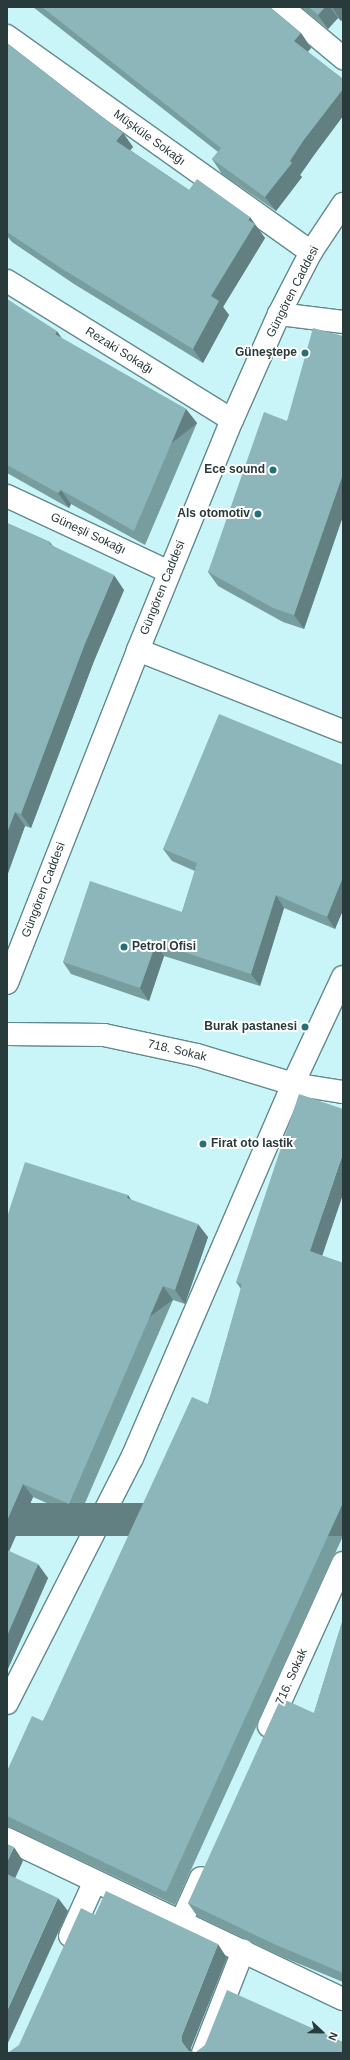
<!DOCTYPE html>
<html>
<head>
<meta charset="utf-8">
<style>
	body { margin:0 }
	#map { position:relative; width:350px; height:2060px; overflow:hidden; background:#c9f5f8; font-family:Arial,sans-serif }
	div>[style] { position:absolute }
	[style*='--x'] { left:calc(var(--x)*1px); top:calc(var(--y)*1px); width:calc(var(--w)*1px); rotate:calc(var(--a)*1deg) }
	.roads { filter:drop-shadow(1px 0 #628a8d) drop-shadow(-1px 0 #628a8d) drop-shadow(0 1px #628a8d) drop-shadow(0 -1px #628a8d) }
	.minor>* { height:22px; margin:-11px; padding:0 11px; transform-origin:11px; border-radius:11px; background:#fff }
	.wall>* { inset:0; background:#789d9f }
	.shaded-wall>* { inset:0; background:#627f82; transform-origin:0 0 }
	.building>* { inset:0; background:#8cb6b9 }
	.dots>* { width:11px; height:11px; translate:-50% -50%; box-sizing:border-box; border:2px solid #fff; border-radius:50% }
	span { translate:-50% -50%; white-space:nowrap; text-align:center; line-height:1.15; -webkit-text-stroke:4px #fff; paint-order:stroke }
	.street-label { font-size:12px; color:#293a3b }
	.poi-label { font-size:12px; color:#293a3b; font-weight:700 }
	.right { translate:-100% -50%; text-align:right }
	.left { translate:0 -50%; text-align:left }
	.frame { position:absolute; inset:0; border:8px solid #293a3b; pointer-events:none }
	.north { position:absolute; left:302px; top:2012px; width:40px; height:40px; -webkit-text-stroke:3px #fff; paint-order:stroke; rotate:112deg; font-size:11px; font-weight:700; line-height:16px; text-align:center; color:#293a3b }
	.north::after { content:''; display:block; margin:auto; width:14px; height:18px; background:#293a3b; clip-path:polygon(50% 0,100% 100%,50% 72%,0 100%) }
</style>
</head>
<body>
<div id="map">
	<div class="roads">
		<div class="minor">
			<i style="--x:282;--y:7;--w:80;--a:39.9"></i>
			<i style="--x:7;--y:36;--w:373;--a:35.4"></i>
			<i style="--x:7;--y:281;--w:264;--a:31.7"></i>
			<i style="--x:279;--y:314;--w:64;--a:7.1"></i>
			<i style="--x:7;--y:496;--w:179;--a:25.1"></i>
			<i style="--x:138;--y:650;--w:220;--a:21.6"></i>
			<i style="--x:7;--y:983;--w:358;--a:-68.5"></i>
			<i style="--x:138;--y:650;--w:248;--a:-67.8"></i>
			<i style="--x:232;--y:420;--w:116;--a:-66.1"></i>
			<i style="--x:279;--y:314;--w:70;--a:-62.7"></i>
			<i style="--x:311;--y:252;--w:58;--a:-56.3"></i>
			<i style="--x:7;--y:1034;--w:97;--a:0.6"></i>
			<i style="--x:104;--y:1035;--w:95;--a:12.1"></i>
			<i style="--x:197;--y:1055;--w:100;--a:16.8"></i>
			<i style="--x:293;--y:1084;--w:51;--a:9.1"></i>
			<i style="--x:7;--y:1703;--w:275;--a:-63"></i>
			<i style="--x:132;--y:1458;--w:407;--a:-66.7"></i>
			<i style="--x:293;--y:1084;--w:118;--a:-65"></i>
			<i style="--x:269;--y:1726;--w:179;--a:-65.6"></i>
			<i style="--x:7;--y:1839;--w:372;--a:25.5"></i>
			<i style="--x:181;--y:1922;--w:48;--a:-65.6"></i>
			<i style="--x:70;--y:1936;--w:60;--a:-65.6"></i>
			<i style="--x:203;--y:2053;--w:110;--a:-68.6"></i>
		</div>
	</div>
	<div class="wall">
		<i style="clip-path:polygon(33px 7px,270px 7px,301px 33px,311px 48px,308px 52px,343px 79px,343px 116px,314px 155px,300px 175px,302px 177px,276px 211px,222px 174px,212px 159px,218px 152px)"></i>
		<i style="clip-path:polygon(301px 7px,343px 7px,343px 19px,341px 21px,338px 18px,328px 29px)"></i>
		<i style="clip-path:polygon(7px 43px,123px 133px,133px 147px,130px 150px,189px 190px,260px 231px,260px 232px,265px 238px,223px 307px,229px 315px,203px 363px,74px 284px,12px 242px,7px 236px)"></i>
		<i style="clip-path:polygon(7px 299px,61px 338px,186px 409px,197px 423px,145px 545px,71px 504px,69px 508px,7px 473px)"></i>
		<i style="clip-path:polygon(343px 336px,343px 516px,304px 629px,283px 622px,218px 586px,208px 572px,287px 421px)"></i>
		<i style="clip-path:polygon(7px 523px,50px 542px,53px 546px,124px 590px,94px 661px,31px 828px,25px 826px,7px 876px)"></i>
		<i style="clip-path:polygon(343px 765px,343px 910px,335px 929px,284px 908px,260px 986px,164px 956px,149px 1001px,71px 974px,63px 962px,182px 912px,195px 871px,172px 861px,163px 849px)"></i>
		<i style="clip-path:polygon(343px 1194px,322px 1256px,343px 1263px,343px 1536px,175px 1905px,12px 1828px,7px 1828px,7px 1771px,43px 1721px,208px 1404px,241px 1289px,236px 1282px)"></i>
		<i style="clip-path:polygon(128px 1195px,131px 1200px,208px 1237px,185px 1304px,173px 1300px,79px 1517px,33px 1497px,9px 1551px,48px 1578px,7px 1671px,7px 1217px)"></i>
		<i style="clip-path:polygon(343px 1619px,343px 1982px,285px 1958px,197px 1916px,188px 1903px,314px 1713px)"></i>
	</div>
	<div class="shaded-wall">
		<i style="clip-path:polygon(325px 7px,330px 7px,338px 18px,328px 29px,318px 15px)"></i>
		<i style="clip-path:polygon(332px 7px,343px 7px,343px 19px,341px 21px)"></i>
		<i style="clip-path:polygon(301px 33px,311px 48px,304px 55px,294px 41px)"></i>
		<i style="clip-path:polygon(343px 89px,343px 116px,314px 155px,300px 175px,302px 177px,276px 211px,265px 197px,303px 141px)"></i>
		<i style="clip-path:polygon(123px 133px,133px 147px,126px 155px,116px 141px)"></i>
		<i style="clip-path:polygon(250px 217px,265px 238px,223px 307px,229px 315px,203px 363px,193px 349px,211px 296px,248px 220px)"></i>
		<i style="clip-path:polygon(57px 331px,67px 346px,55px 334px)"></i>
		<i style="left:186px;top:409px;width:18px;height:133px;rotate:52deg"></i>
		<i style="clip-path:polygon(343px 474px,343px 516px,304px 629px,294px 615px)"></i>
		<i style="clip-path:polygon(61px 490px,71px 504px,69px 508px,58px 493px)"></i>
		<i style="clip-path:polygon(114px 575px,124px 590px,94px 661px,31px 828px,21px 814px,84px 646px)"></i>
		<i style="clip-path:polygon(15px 812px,25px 826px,7px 876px,7px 833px)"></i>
		<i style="clip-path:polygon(343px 877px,343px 910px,335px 929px,327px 917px)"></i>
		<i style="clip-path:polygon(276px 895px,284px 908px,260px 986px,251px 974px)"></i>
		<i style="clip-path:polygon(156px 943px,164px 956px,149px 1001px,140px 988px)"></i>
		<i style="clip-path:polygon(343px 1153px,343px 1194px,319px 1265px,310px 1251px)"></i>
		<i style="clip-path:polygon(128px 1195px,137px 1209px,127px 1198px)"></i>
		<i style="clip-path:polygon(198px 1224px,208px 1237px,185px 1304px,175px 1290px)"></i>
		<i style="left:163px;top:1286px;width:17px;height:237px;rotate:54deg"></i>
		<i style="clip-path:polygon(23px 1484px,33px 1497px,7px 1556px,7px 1521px)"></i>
		<i style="left:343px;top:1503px;width:33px;height:427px;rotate:90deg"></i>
		<i style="clip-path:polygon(38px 1564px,48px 1578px,7px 1671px,7px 1636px)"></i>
		<i style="clip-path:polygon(14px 1847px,23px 1861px,12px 1885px,7px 1878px,7px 1862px)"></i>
		<i style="clip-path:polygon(58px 1898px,68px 1911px,7px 2045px,7px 2011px)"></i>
		<i style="clip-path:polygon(218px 1944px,227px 1958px,191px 2048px,191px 2053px,189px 2053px,182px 2042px,182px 2035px)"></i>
	</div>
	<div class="building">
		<i style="clip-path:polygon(42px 7px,270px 7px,301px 33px,294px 41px,343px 79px,343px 89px,303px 141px,290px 161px,292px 163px,265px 197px,212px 159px,221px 148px)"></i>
		<i style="clip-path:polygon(309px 7px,325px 7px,318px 15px)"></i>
		<i style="clip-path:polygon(7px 43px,123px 133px,116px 141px,189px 190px,197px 179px,250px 217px,248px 220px,255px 224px,211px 296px,219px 301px,193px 349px,64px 270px,7px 232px)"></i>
		<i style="clip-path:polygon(7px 299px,57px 331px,55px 334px,186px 409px,134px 531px,61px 490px,58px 493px,7px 465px)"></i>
		<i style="clip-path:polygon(313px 328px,343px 336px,343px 474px,294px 615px,273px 608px,208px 572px,264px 412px,287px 421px)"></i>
		<i style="clip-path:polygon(7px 523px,50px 542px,49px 544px,114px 575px,84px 646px,21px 814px,15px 812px,7px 833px)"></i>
		<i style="clip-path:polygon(219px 714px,343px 765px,343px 877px,327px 917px,276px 895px,251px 974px,156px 943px,140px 988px,63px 962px,90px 881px,182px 912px,197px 863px,163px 849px)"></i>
		<i style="clip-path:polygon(299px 1094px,343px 1109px,343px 1153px,310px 1251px,343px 1263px,343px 1503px,166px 1892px,7px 1816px,7px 1771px,32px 1716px,43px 1721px,192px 1397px,208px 1404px,242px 1284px,236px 1282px)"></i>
		<i style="clip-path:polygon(25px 1162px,128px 1195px,127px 1198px,198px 1224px,175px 1290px,163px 1286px,69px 1504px,23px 1484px,7px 1521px,7px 1217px)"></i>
		<i style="clip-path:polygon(7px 1550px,38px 1564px,7px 1636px)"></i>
		<i style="clip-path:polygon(343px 1619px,343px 1973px,276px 1945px,188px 1903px,281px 1698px,314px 1713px)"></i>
		<i style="clip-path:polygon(7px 1844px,14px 1847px,7px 1862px)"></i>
		<i style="clip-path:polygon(7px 1874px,58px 1898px,7px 2011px)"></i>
		<i style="clip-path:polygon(106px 1891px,218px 1944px,182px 2035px,182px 2042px,189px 2051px,196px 2052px,205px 2045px,227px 1990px,343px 2042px,343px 2053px,7px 2053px,7px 2052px,9px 2052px,19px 2045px,81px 1908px,95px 1915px)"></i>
	</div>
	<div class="dots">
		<i style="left:305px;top:353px;background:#267176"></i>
		<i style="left:273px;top:470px;background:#267176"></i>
		<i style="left:258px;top:514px;background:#267176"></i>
		<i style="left:124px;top:947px;background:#267176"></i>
		<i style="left:305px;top:1027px;background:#267176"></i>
		<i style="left:203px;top:1144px;background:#267176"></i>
	</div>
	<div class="street-label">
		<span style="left:149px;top:138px;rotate:36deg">Müşküle Sokağı</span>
		<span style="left:293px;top:292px;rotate:-63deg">Güngören Caddesi</span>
		<span style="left:119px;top:351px;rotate:32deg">Rezaki Sokağı</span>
		<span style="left:88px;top:534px;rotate:25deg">Güneşli Sokağı</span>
		<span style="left:163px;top:588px;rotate:-68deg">Güngören Caddesi</span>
		<span style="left:44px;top:890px;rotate:-69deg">Güngören Caddesi</span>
		<span style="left:177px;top:1051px;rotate:13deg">718. Sokak</span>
		<span style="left:292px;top:1677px;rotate:-66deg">716. Sokak</span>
	</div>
	<div class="poi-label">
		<span class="right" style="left:297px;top:353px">Güneştepe</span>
		<span class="right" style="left:265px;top:470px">Ece sound</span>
		<span class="right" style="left:250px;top:514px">Als otomotiv</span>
		<span class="left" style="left:132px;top:947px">Petrol Ofisi</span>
		<span class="right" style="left:297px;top:1027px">Burak pastanesi</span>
		<span class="left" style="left:211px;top:1144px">Firat oto lastik</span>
	</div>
	<div class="frame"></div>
	<div class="north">N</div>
</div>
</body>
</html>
